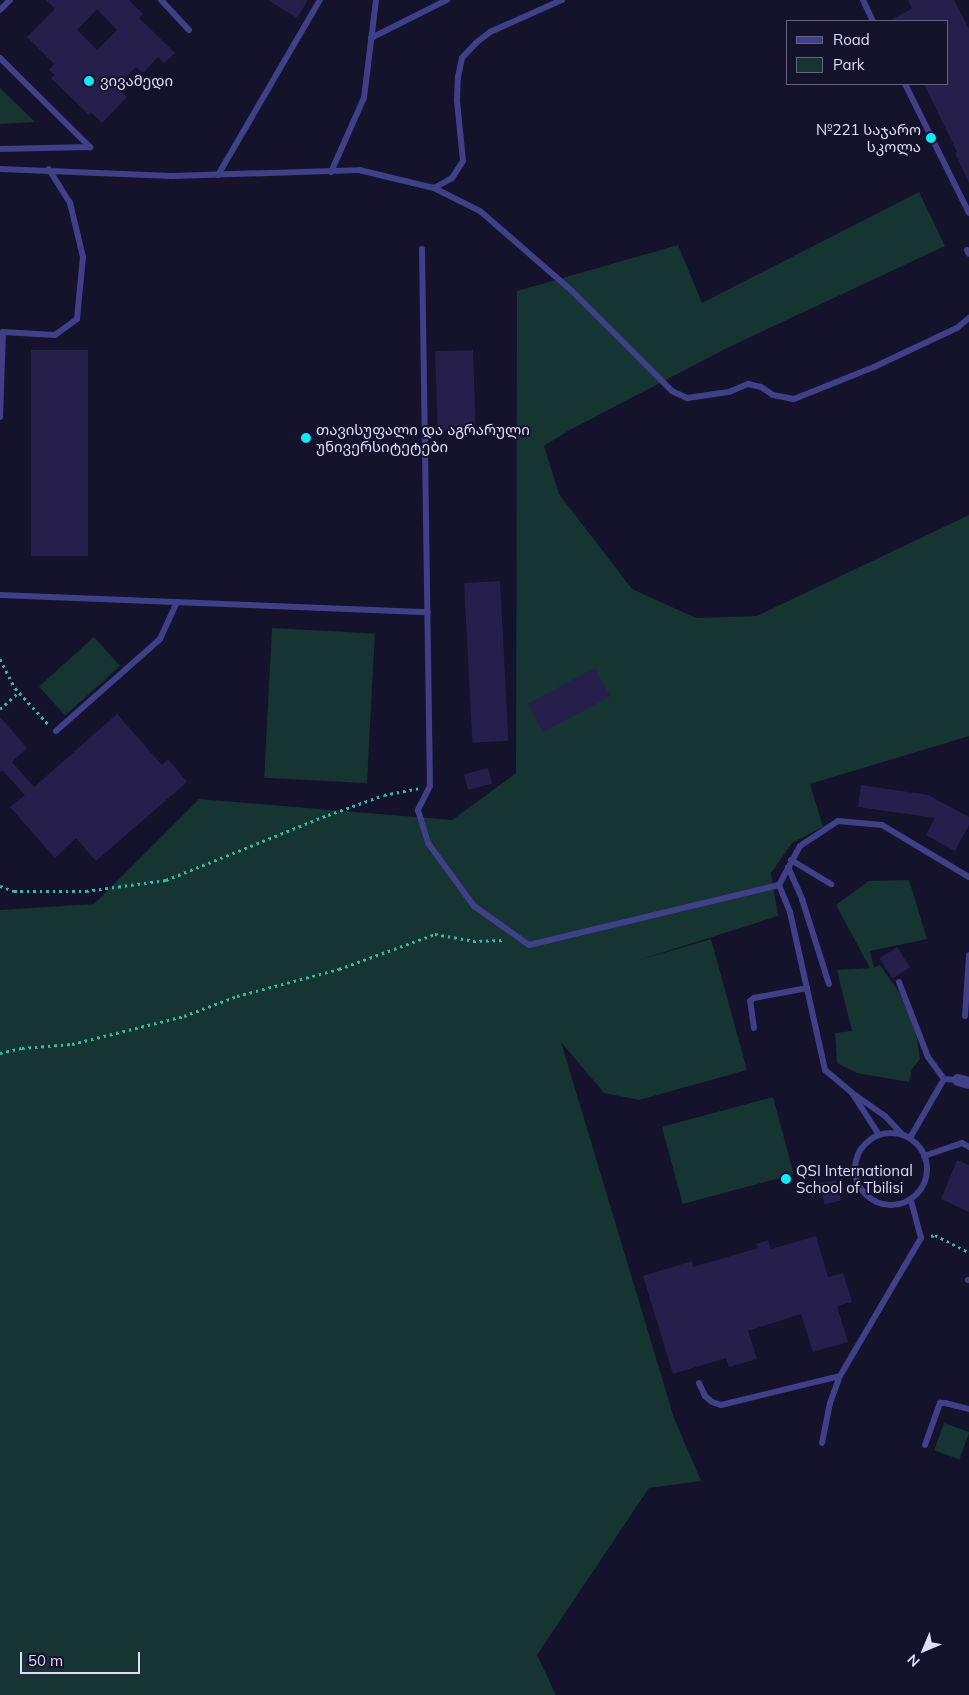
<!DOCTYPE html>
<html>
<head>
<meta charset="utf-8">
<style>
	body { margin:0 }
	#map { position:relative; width:969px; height:1695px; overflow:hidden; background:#15122b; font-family:Mulish,"Noto Sans Georgian",sans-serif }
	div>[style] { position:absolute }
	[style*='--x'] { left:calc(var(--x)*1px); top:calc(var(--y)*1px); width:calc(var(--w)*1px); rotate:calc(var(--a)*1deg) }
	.green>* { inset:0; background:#153432; transform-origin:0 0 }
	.building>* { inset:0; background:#261f4b; transform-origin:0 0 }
	.path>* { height:3px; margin-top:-1.5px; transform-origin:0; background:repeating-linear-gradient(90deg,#36b9ab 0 2.5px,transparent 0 6.5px) }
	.lane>* { height:6px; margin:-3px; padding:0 3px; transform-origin:3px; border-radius:3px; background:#3f4088 }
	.lane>.ring { margin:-3px; padding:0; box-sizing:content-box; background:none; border:6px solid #3f4088; border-radius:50% }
	.street>* { height:12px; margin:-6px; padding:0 6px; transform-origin:6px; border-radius:6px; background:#3f4088 }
	.dots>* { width:14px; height:14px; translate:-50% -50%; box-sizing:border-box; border:2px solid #15122b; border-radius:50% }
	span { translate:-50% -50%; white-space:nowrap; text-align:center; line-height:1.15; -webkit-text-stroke:4px #15122b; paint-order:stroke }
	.poi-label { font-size:15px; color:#dfddfe }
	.left { translate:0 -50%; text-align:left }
	.right { translate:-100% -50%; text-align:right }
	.legend { position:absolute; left:786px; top:20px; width:162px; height:65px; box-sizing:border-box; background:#15122b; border:1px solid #66637f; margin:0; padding:6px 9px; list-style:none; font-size:15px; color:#dfddfe }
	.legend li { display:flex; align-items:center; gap:10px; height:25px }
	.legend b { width:25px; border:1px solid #66637f }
	.north { position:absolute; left:899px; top:1625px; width:50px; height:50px; -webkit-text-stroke:4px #15122b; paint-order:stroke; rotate:225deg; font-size:14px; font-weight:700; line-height:20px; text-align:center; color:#dfddfe }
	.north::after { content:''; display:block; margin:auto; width:18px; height:22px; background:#dfddfe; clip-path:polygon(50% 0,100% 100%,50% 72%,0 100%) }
	.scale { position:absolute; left:20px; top:1652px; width:120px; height:22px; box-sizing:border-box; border:2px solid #dfddfe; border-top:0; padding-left:6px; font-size:15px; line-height:18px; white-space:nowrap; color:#dfddfe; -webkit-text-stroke:4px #15122b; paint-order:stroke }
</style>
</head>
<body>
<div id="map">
	<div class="green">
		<i style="clip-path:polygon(0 88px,35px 122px,0 124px)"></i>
		<i style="clip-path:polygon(919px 192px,945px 246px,729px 347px,568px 431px,544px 446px,559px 494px,632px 589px,696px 618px,757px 616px,969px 515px,969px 736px,810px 784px,823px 827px,792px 843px,771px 873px,778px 916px,636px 961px,711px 939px,747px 1070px,639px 1100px,604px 1093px,561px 1042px,674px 1418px,701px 1481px,649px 1488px,537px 1655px,556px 1695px,0 1695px,0 910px,94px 904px,199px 799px,452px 820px,516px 773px,517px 291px,678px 245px,702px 303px)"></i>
		<i style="left:272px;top:628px;width:103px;height:150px;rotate:3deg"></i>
		<i style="left:94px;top:637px;width:39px;height:74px;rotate:48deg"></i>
		<i style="clip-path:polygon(909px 880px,927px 939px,870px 951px,874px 968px,880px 965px,901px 995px,916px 1033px,920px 1059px,912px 1069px,909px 1082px,857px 1073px,837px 1063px,835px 1033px,852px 1031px,837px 970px,870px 968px,836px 905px,869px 881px)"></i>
		<i style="left:773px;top:1097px;width:80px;height:115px;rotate:75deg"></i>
		<i style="left:944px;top:1423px;width:27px;height:29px;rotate:20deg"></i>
	</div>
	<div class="building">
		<i style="clip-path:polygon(evenodd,46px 0,129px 0,143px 14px,139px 18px,175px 53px,164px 63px,158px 57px,143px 73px,136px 67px,117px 86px,127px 97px,102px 123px,91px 112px,89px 115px,51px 78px,55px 75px,49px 70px,54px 64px,27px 37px,55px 9px,46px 0,97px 9px,117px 30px,97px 50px,77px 30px,97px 9px)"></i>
		<i style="clip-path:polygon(268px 0,308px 0,297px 18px)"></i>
		<i style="clip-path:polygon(908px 0,954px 0,969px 29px,969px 183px,955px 153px,957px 152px,924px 84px,948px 84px,948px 21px,888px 21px,912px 9px)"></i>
		<i style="left:31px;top:350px;width:57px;height:206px"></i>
		<i style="left:473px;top:350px;width:80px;height:38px;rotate:88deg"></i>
		<i style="left:500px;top:581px;width:160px;height:36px;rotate:87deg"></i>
		<i style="left:595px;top:668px;width:32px;height:76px;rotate:62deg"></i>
		<i style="clip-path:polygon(117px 714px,162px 765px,168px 759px,187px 782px,96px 861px,76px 838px,55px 858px,10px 807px,25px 795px,2px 770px,0 772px,0 717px,27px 748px,12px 762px,34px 787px)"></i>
		<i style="left:488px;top:768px;width:16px;height:25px;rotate:75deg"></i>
		<i style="clip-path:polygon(861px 785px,928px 795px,969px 817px,969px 825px,955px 851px,926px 835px,935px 818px,858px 807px)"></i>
		<i style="left:897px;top:947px;width:24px;height:21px;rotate:57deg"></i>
		<i style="clip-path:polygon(957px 1160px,969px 1165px,969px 1212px,941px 1199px)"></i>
		<i style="left:836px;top:1180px;width:21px;height:17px;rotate:76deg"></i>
		<i style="clip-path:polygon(816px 1236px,828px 1277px,843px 1273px,852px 1302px,837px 1306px,848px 1342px,813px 1352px,801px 1314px,748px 1331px,757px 1359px,729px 1367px,726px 1358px,673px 1374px,643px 1276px,692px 1261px,693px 1267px,758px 1248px,756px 1244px,768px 1240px,771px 1249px)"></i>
	</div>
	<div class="path">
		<i style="--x:0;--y:659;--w:33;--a:63"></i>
		<i style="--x:15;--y:688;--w:49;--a:47.5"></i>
		<i style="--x:0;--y:709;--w:25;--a:-42"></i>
		<i style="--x:0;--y:886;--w:15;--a:20"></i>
		<i style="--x:14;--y:891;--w:72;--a:0"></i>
		<i style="--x:86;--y:891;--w:81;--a:-7.8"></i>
		<i style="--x:166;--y:880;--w:175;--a:-21.9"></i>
		<i style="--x:328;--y:815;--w:59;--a:-19.7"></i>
		<i style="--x:384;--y:795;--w:36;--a:-11"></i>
		<i style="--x:0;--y:1053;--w:23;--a:-13"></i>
		<i style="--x:22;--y:1048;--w:50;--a:-4.6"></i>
		<i style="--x:72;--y:1044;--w:115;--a:-14"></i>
		<i style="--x:184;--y:1016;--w:57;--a:-20.7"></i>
		<i style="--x:237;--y:996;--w:106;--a:-14.8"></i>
		<i style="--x:339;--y:969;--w:102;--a:-20"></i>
		<i style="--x:435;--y:934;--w:39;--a:10"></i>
		<i style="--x:473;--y:941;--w:30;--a:-2"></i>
		<i style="--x:931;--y:1236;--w:4;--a:-14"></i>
		<i style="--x:935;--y:1235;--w:38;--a:27"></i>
	</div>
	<div class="lane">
		<i style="--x:161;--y:0;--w:41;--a:47"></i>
		<i style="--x:863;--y:0;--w:23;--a:65"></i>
		<i style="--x:0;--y:10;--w:14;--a:-45"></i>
		<i style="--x:371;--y:38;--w:85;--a:-26.6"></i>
		<i style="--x:0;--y:58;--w:127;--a:44.7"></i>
		<i style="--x:905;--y:84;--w:144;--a:63.6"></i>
		<i style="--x:0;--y:149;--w:90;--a:-1.3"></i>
		<i style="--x:0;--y:169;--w:172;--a:2.3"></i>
		<i style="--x:172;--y:176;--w:187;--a:-1.8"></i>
		<i style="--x:359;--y:170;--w:77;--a:13.5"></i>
		<i style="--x:434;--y:188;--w:21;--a:-29"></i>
		<i style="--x:452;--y:178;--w:20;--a:-57"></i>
		<i style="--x:463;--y:161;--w:60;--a:-95.7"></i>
		<i style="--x:457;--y:101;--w:24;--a:-88"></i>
		<i style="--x:458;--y:77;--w:19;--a:-78"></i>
		<i style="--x:462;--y:58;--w:21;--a:-47"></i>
		<i style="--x:476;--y:43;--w:18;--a:-38"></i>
		<i style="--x:490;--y:32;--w:79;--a:-24"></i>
		<i style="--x:331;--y:172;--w:81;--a:-66"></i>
		<i style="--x:364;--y:98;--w:99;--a:-83"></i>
		<i style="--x:218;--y:175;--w:203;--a:-59.8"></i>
		<i style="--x:434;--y:188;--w:51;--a:26.6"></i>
		<i style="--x:480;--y:211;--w:122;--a:41"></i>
		<i style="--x:572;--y:291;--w:141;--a:45"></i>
		<i style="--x:672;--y:391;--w:17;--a:25"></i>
		<i style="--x:687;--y:398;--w:42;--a:-8.1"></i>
		<i style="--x:729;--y:392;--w:21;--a:-23"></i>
		<i style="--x:748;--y:384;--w:13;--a:13"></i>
		<i style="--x:761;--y:387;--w:14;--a:34"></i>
		<i style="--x:773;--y:395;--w:21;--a:11"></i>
		<i style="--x:794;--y:399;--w:86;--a:-21.8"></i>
		<i style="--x:874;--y:367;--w:92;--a:-25.2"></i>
		<i style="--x:957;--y:328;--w:16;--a:-40"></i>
		<i style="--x:422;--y:249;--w:537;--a:89.15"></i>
		<i style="--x:430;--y:786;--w:27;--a:117"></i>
		<i style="--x:418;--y:810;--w:34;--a:73"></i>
		<i style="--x:428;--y:843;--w:78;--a:53.9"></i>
		<i style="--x:474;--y:906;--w:67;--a:35.3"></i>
		<i style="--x:529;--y:945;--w:257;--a:-13.5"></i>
		<i style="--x:779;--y:885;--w:44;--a:-61.7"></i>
		<i style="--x:800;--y:846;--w:45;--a:-33.3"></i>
		<i style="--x:838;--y:821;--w:44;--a:5.2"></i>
		<i style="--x:882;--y:825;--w:101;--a:30.9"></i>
		<i style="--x:967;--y:250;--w:4;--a:63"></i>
		<i style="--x:0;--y:417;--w:85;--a:-88"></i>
		<i style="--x:3;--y:332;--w:52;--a:3.3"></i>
		<i style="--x:55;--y:335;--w:27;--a:-36"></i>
		<i style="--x:77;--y:319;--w:62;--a:-84.5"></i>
		<i style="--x:83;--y:257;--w:56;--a:-103.5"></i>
		<i style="--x:70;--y:203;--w:40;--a:-122"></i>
		<i style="--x:0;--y:595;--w:428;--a:2.3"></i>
		<i style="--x:56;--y:731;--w:139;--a:-41.5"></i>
		<i style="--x:160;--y:639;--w:41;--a:-65.3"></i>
		<i style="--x:791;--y:860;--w:47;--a:31"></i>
		<i style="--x:788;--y:867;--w:35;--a:66"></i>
		<i style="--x:802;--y:899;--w:89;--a:72.4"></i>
		<i style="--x:779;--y:885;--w:29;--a:68"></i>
		<i style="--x:790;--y:912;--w:162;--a:77.5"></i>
		<i style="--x:825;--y:1070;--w:35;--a:40"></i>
		<i style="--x:852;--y:1093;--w:40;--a:34.9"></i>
		<i style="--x:885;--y:1116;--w:26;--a:47"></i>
		<i style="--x:899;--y:982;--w:80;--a:68.9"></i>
		<i style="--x:928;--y:1057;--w:27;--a:54"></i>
		<i style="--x:965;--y:1016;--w:61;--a:-86.2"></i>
		<i style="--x:754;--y:1028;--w:27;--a:-98"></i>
		<i style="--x:750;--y:1001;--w:5;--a:-37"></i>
		<i style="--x:754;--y:998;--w:54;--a:-10.7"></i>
		<i style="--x:854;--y:1096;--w:46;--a:57.3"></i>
		<i class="ring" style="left:855px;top:1133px;width:66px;height:66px"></i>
		<i style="--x:910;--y:1138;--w:68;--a:-60"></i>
		<i style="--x:944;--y:1079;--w:14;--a:4"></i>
		<i style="--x:924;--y:1156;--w:40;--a:-18.9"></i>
		<i style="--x:962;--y:1143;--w:8;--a:30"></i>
		<i style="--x:968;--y:1280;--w:1;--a:0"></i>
		<i style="--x:699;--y:1383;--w:14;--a:65"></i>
		<i style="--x:705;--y:1396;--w:9;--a:41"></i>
		<i style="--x:712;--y:1402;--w:9;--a:18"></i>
		<i style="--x:721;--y:1405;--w:122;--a:-13.7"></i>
		<i style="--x:822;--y:1443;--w:41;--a:-78.7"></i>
		<i style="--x:830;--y:1403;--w:29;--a:-70"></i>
		<i style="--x:840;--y:1376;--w:160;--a:-59.6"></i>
		<i style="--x:921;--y:1238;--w:39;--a:-105"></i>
		<i style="--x:925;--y:1445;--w:45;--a:-70.3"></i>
		<i style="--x:940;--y:1403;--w:5;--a:0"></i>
		<i style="--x:945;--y:1403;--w:25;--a:14"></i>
	</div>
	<div class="street">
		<i style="--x:958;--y:1080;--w:11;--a:15"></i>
	</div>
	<div class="dots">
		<i style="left:89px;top:81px;background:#11e9f6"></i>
		<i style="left:931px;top:138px;background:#11e9f6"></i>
		<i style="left:306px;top:438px;background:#11e9f6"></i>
		<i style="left:786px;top:1179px;background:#11e9f6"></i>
	</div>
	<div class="poi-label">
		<span class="left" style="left:100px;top:81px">ვივამედი</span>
		<span class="right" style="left:921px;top:138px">№221 საჯარო<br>სკოლა</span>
		<span class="left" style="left:316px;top:438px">თავისუფალი და აგრარული<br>უნივერსიტეტები</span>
		<span class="left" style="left:796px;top:1179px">QSI International<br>School of Tbilisi</span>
	</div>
	<ul class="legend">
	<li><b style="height:6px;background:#3f4088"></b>Road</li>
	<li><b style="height:14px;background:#153432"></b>Park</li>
	</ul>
	<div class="north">N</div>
	<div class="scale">50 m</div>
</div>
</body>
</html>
